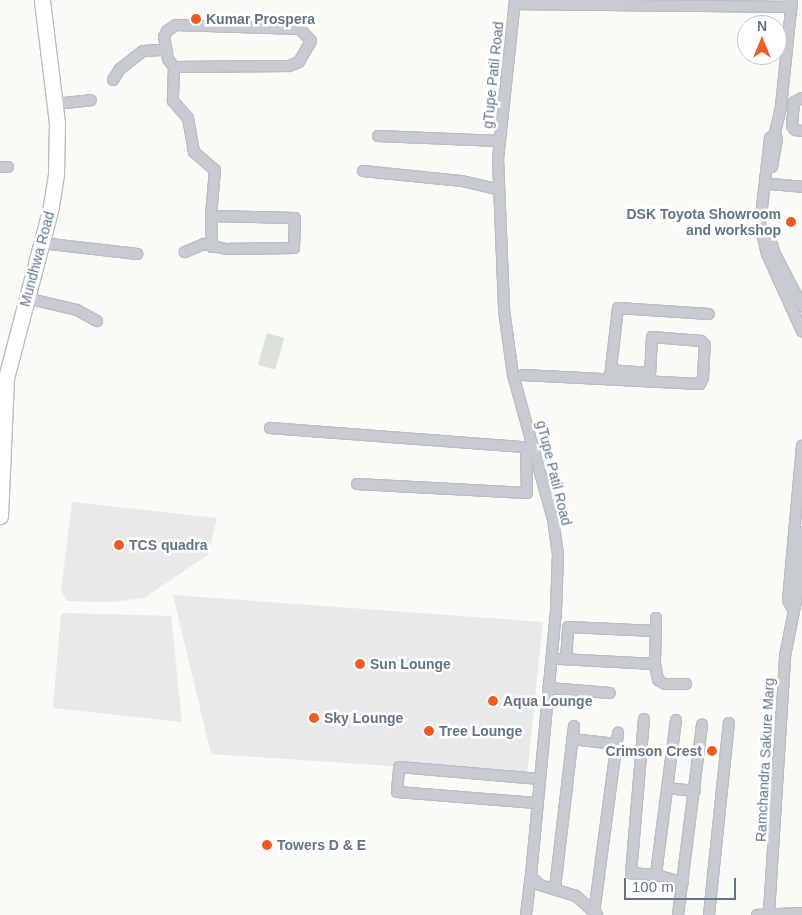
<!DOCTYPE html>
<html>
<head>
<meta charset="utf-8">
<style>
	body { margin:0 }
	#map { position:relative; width:802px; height:915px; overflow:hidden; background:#fafaf7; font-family:Helvetica,sans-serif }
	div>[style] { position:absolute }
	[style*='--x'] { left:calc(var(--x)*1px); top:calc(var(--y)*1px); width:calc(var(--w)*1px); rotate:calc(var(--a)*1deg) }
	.built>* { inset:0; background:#e8e9e8 }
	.green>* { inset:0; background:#dbe2d8; transform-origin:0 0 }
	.roads { filter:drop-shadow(1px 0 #babec1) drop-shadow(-1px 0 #babec1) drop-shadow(0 1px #babec1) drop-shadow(0 -1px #babec1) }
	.minor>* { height:10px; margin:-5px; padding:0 5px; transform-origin:5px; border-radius:5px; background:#c8ccd0 }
	.highway>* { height:15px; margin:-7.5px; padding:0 7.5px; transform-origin:7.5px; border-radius:7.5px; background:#fff }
	.dots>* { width:14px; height:14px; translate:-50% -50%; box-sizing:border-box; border:2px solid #fff; border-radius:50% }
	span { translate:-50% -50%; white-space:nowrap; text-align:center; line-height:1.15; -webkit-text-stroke:5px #fff; paint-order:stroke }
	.poi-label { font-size:14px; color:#627485; font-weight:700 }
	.left { translate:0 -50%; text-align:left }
	.right { translate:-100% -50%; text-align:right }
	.street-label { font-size:14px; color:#627485 }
	.north { position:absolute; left:737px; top:15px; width:50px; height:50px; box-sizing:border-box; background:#fff; border:1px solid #c0c7ce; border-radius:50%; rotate:0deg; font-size:14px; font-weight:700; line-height:20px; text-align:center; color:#627485 }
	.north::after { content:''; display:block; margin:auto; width:18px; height:22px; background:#f15a20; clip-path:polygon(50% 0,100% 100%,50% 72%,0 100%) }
	.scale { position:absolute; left:624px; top:878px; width:112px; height:22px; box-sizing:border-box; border:2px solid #627485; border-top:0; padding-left:6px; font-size:15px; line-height:18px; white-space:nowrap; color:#627485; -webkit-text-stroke:4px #fff; paint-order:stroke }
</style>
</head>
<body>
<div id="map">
	<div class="built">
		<i style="clip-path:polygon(72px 502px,217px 518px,208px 555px,144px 598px,112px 602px,67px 601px,61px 591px)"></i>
		<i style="clip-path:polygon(173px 595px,543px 622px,527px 775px,211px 754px)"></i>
		<i style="clip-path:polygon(64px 613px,171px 616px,182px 722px,53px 708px,61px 614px)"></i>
	</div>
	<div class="green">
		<i style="left:267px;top:333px;width:18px;height:33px;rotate:16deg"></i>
	</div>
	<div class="roads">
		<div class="minor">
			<i style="--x:515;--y:0;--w:159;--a:96.1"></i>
			<i style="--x:498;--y:158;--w:152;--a:87.7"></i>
			<i style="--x:504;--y:310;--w:66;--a:82.1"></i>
			<i style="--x:513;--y:375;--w:149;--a:74.5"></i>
			<i style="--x:553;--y:519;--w:34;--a:82"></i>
			<i style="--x:558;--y:553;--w:58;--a:92"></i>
			<i style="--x:556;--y:611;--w:267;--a:95.4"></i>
			<i style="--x:531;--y:877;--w:12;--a:42"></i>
			<i style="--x:540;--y:885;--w:38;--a:17"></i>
			<i style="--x:576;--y:896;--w:28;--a:42"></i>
			<i style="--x:792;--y:0;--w:108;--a:95.9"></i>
			<i style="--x:781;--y:107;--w:28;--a:103"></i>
			<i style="--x:775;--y:134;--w:6;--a:141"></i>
			<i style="--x:770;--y:138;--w:87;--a:96.6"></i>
			<i style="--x:760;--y:224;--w:31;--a:77"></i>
			<i style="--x:767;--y:254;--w:85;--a:65.6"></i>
			<i style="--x:515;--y:4;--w:277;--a:0.6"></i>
			<i style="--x:174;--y:67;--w:10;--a:-127"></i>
			<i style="--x:168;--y:59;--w:22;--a:-100"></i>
			<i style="--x:164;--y:37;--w:7;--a:-63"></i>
			<i style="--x:167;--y:31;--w:11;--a:-34"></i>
			<i style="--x:176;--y:25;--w:124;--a:1.8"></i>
			<i style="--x:300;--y:29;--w:16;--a:47"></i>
			<i style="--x:311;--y:41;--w:24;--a:120"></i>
			<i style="--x:299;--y:62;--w:11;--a:158"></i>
			<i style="--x:289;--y:66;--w:115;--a:179.5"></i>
			<i style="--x:174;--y:67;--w:34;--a:92"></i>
			<i style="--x:173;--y:101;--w:23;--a:49"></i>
			<i style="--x:188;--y:118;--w:35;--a:80"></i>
			<i style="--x:194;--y:152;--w:28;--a:41"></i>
			<i style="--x:215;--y:170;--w:46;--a:95"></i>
			<i style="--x:211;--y:216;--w:84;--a:1.4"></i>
			<i style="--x:295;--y:218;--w:30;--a:92"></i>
			<i style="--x:294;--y:248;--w:68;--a:179.2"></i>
			<i style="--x:226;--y:249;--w:23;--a:-167"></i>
			<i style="--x:204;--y:244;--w:21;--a:157"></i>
			<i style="--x:113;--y:80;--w:13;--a:-58"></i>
			<i style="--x:120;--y:69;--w:29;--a:-38"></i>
			<i style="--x:143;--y:51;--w:22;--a:-3"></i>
			<i style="--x:802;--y:98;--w:9;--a:153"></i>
			<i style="--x:794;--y:102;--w:24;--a:95"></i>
			<i style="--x:792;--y:126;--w:5;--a:53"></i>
			<i style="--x:795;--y:130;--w:7;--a:8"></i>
			<i style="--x:55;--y:104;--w:36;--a:-6"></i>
			<i style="--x:378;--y:136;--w:122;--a:2.3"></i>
			<i style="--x:0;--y:167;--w:8;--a:0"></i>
			<i style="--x:772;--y:167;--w:28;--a:-80"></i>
			<i style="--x:777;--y:139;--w:5;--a:-112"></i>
			<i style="--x:363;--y:171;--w:100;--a:5.8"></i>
			<i style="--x:462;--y:181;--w:37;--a:13"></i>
			<i style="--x:770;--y:184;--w:32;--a:5"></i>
			<i style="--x:211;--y:216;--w:31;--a:88"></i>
			<i style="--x:769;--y:233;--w:20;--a:75"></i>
			<i style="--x:774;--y:252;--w:61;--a:62.6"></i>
			<i style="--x:41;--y:243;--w:97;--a:6.5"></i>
			<i style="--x:26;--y:298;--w:52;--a:13.2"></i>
			<i style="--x:77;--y:310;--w:23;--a:29"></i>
			<i style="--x:523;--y:375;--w:177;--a:2.9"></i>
			<i style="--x:700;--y:384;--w:7;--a:-63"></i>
			<i style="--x:703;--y:378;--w:33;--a:-87"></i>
			<i style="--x:705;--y:345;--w:6;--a:-135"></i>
			<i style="--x:701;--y:341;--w:49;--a:-175.3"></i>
			<i style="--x:652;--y:337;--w:36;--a:93"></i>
			<i style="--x:650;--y:373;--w:39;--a:-176"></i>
			<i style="--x:610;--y:377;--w:69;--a:-83.4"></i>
			<i style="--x:618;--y:308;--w:91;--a:3.8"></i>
			<i style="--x:270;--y:428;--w:265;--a:4.3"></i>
			<i style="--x:357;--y:484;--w:170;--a:3"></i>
			<i style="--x:527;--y:493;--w:45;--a:-91.3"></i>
			<i style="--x:792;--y:608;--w:9;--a:-117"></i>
			<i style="--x:788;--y:600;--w:155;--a:-84.8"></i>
			<i style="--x:656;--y:631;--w:13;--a:-90"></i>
			<i style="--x:560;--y:659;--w:95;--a:3"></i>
			<i style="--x:566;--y:659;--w:32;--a:-86"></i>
			<i style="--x:568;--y:627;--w:88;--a:2.6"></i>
			<i style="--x:656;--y:631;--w:33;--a:92"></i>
			<i style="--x:655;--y:664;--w:16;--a:79"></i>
			<i style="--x:658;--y:680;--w:8;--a:30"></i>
			<i style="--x:665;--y:684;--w:21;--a:0"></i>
			<i style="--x:548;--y:688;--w:62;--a:4.6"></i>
			<i style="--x:644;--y:719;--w:155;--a:94.8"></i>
			<i style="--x:631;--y:873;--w:25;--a:5"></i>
			<i style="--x:676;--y:720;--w:156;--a:97.4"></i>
			<i style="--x:656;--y:875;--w:28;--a:15"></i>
			<i style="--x:572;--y:739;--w:44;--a:6.5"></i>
			<i style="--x:667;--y:788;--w:28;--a:6"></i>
			<i style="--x:536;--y:803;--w:139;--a:-175.5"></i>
			<i style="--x:397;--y:792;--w:25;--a:-85"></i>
			<i style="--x:399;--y:767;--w:141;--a:4.9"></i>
			<i style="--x:555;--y:888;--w:163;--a:-83.3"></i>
			<i style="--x:594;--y:913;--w:182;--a:-82.4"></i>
			<i style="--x:769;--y:913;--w:257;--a:-86.4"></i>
			<i style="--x:785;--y:656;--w:56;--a:-78.7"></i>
			<i style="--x:796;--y:601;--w:69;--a:-85"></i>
			<i style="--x:526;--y:915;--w:38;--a:-83"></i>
			<i style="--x:678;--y:915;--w:192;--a:-82.8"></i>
			<i style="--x:709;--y:915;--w:193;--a:-84.1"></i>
			<i style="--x:757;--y:915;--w:45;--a:-2.5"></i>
		</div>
		<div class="highway">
			<i style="--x:0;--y:516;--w:138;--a:-87.5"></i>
			<i style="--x:6;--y:378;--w:178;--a:-75.3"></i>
			<i style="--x:51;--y:206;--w:32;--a:-81"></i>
			<i style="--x:56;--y:174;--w:51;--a:-88.9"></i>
			<i style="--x:57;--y:123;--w:124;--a:-97"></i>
		</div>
	</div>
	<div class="dots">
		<i style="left:196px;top:19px;background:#f15a20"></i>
		<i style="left:791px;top:222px;background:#f15a20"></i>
		<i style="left:119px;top:545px;background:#f15a20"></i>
		<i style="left:360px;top:664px;background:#f15a20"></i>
		<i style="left:493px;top:701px;background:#f15a20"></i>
		<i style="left:314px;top:718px;background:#f15a20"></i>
		<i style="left:429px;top:731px;background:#f15a20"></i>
		<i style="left:712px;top:751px;background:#f15a20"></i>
		<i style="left:267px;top:845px;background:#f15a20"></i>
	</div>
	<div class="poi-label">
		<span class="left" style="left:206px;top:19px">Kumar Prospera</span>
		<span class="right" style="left:781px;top:222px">DSK Toyota Showroom<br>and workshop</span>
		<span class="left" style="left:129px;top:545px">TCS quadra</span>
		<span class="left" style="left:370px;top:664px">Sun Lounge</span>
		<span class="left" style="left:503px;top:701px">Aqua Lounge</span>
		<span class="left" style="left:324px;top:718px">Sky Lounge</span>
		<span class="left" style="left:439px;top:731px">Tree Lounge</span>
		<span class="right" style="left:702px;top:751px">Crimson Crest</span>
		<span class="left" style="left:277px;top:845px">Towers D &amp; E</span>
	</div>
	<div class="street-label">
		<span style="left:493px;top:75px;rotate:-84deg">gTupe Patil Road</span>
		<span style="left:37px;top:259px;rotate:-75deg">Mundhwa Road</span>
		<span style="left:554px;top:473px;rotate:76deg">gTupe Patil Road</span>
		<span style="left:765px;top:760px;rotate:-87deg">Ramchandra Sakure Marg</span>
	</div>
	<div class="north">N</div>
	<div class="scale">100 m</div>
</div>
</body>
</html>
